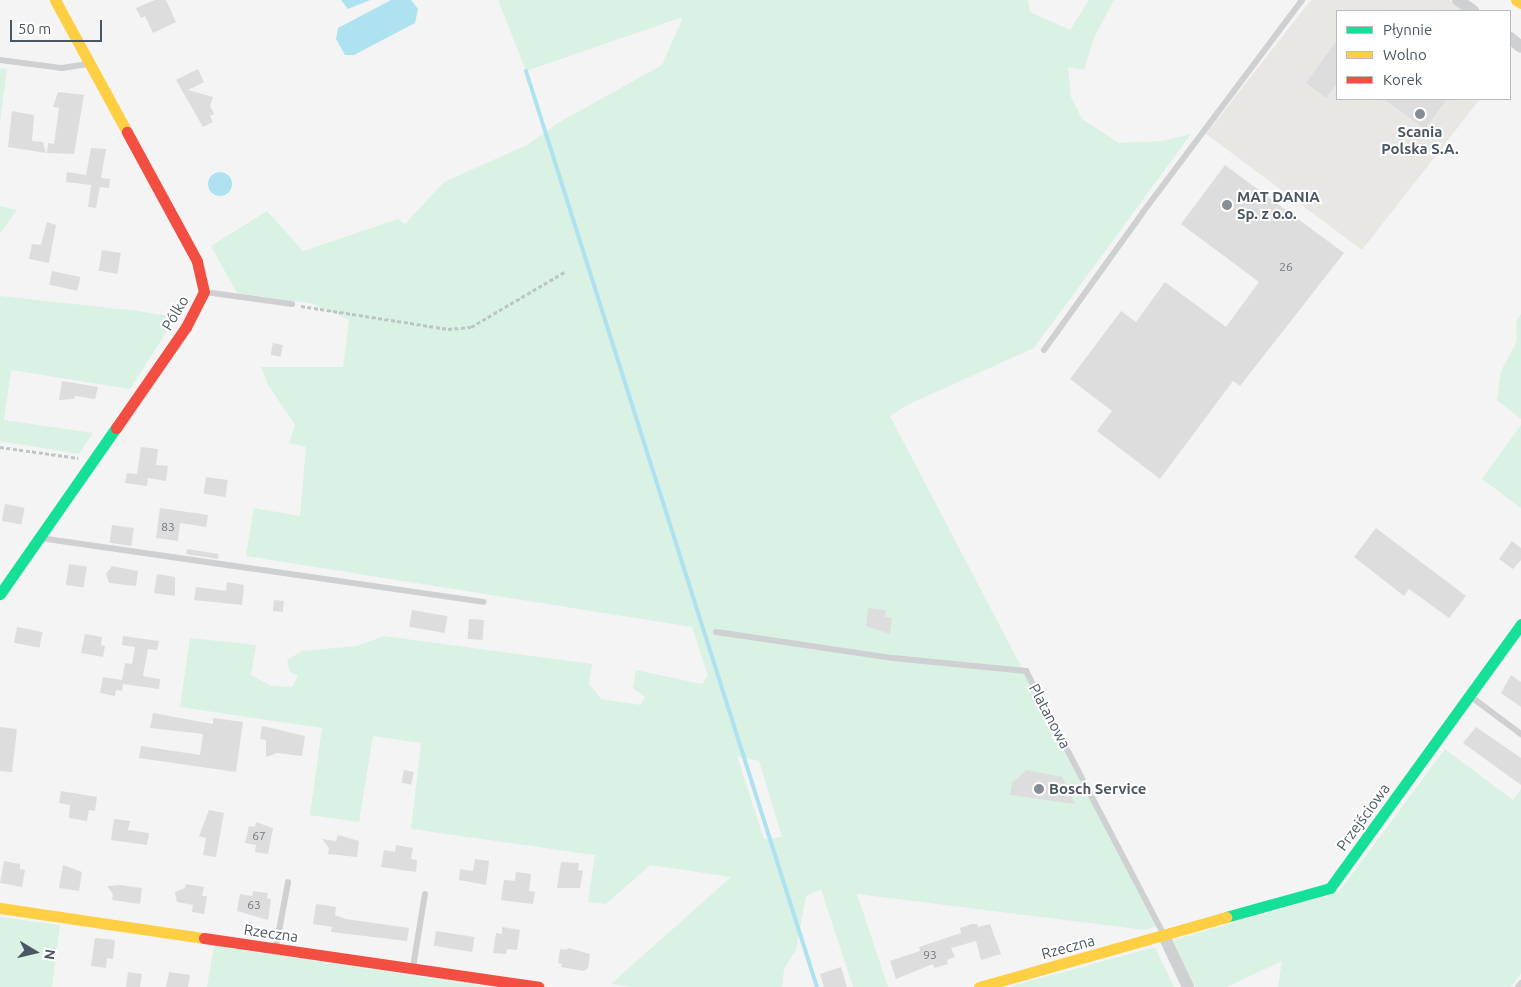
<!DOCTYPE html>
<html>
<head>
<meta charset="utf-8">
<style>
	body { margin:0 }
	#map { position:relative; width:1521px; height:987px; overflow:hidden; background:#f4f4f4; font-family:Ubuntu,sans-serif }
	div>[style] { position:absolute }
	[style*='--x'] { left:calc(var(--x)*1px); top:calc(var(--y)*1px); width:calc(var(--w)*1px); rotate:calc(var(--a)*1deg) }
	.commercial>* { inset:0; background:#e8e7e3 }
	.green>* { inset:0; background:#d9f2e3 }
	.water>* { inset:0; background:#aee2f0 }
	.round { border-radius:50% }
	.stream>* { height:4px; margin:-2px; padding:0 2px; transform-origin:2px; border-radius:2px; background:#aee2f0 }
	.building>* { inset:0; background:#ddddde; transform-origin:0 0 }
	.path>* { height:2.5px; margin-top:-1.25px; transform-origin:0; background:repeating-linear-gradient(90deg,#bcc7c4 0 4px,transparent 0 6.5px) }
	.lane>* { height:6px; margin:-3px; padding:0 3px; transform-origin:3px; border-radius:3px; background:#ced0d2 }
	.street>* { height:12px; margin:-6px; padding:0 6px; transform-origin:6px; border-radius:6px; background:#ced0d2 }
	.fast>* { height:11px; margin:-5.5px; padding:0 5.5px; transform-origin:5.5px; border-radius:5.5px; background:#16e098 }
	.slow>* { height:11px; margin:-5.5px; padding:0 5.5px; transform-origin:5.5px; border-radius:5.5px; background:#ffcf43 }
	.jam>* { height:11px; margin:-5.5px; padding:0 5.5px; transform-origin:5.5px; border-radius:5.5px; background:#f24e42 }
	.dots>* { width:14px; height:14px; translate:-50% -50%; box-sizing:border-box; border:2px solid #fff; border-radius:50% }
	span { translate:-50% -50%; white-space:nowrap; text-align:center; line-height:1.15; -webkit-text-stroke:4px #fff; paint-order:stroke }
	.number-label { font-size:12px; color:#707881 }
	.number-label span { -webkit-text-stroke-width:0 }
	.poi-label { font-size:15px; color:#4a5661; font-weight:700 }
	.left { translate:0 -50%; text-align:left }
	.street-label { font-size:15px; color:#4a5661 }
	.legend { position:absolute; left:1336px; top:10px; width:175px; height:90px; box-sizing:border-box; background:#fff; border:1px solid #b7bbc0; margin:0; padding:6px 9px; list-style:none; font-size:15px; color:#4a5661 }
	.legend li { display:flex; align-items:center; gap:10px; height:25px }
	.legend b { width:25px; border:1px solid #b7bbc0 }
	.north { position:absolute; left:10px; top:927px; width:50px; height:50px; -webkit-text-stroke:4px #fff; paint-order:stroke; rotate:99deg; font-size:14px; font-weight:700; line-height:20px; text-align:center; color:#4a5661 }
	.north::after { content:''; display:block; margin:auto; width:18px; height:22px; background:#4a5661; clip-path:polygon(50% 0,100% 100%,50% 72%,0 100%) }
	.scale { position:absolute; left:10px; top:20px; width:92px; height:22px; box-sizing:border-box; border:2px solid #4a5661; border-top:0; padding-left:6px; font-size:15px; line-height:18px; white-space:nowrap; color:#4a5661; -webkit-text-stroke:4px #fff; paint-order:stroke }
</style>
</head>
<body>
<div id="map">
	<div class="commercial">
		<i style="clip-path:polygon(1311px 0,1449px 0,1464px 11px,1337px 11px,1337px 99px,1480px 99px,1362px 250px,1206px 134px)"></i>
	</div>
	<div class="green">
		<i style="clip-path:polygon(evenodd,498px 0,1028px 0,1030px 12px,1070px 30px,1089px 0,1114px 0,1094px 38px,1084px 70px,1068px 67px,1071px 97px,1082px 119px,1119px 143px,1162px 141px,1191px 134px,1034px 348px,907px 405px,890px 416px,1157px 926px,1145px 930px,857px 894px,888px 987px,853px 987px,821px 889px,806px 896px,796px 950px,784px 969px,782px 987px,631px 987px,611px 984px,731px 877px,650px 865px,606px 904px,588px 902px,595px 855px,411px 829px,421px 743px,373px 736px,359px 822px,310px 815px,322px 728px,180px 707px,190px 638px,256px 645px,251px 675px,271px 686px,292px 687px,298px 676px,290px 672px,287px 660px,302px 651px,357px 646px,384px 636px,592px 664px,589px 684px,601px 699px,641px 705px,645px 697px,633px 688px,636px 670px,702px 684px,708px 676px,692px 627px,246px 556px,254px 508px,300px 516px,306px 447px,289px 443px,295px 425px,268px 385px,261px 367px,343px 367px,349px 320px,310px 303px,237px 293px,211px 246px,267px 211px,303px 251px,398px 219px,405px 224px,444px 182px,527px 145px,558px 123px,662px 65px,683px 17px,526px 71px,498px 0,737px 756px,759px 761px,782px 837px,764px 839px,737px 756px)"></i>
		<i style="clip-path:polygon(0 68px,7px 69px,0 122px)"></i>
		<i style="clip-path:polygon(0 206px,17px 210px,0 234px)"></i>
		<i style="clip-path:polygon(0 296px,138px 311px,176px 317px,130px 389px,11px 370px,4px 420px,93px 433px,79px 454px,0 441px)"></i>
		<i style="clip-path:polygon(1521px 314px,1521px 419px,1497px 400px,1501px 371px,1517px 341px,1516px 322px)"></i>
		<i style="clip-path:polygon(1521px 425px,1521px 508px,1482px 479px)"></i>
		<i style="clip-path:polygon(1445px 749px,1513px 800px,1521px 789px,1521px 973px,1511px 987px,1278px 987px,1282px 961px,1227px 987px,1195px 987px,1173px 940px,1338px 893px)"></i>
		<i style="clip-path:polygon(0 917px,60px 925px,52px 987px,0 987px)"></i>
		<i style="clip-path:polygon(214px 946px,488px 987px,207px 987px)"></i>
		<i style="clip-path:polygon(1155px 947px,1174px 987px,1008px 987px)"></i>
	</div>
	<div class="water">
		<i style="clip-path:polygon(341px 0,370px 0,348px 9px)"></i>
		<i style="clip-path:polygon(391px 0,411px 0,418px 9px,415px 23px,354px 55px,345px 55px,336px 39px,338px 28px)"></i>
		<i class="round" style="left:208px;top:172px;width:24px;height:24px"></i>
	</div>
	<div class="stream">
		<i style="--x:526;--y:71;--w:961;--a:72.38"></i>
	</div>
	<div class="building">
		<i style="clip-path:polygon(155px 0,166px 0,176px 22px,153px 33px,145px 16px,141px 18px,136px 8px)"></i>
		<i style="clip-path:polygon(1337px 40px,1337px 83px,1326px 98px,1306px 83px)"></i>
		<i style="clip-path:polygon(198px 69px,204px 82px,188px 90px,213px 97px,210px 106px,214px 114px,210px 116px,213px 122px,203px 127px,176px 80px)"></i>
		<i style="clip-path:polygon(58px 92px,84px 95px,74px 154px,47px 153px,48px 143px,54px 144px,59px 108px,53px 107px)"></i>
		<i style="clip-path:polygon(1384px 99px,1447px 99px,1425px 129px)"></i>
		<i style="clip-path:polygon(12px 111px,34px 115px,32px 141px,43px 142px,46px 153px,8px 147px)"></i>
		<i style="clip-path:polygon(91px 148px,106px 149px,101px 178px,110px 179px,109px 188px,100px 187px,96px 208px,88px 207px,91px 185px,66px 182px,67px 172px,86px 175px)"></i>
		<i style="clip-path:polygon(1225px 165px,1344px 253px,1240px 386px,1233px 381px,1160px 479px,1097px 431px,1112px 411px,1070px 379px,1121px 311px,1136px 322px,1165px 282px,1226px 327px,1259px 282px,1181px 224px)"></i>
		<i style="clip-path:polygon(47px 222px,56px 225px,49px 263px,29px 259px,32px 244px,41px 245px)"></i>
		<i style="left:102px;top:250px;width:19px;height:21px;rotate:9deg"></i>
		<i style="left:52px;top:271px;width:29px;height:14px;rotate:12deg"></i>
		<i style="left:273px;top:343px;width:10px;height:12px;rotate:11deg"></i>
		<i style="clip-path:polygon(62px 381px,98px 387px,95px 399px,75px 396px,74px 399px,59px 400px)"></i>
		<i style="clip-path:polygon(141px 447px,158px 449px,156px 465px,168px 466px,166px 481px,148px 478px,147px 486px,125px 483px,127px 473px,137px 474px)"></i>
		<i style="left:206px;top:477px;width:22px;height:17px;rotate:8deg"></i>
		<i style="left:5px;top:504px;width:20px;height:17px;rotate:11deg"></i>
		<i style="clip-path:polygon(160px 508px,208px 515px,206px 527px,180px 523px,178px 541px,156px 538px)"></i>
		<i style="left:112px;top:525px;width:22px;height:18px;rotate:8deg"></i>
		<i style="clip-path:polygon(1376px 528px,1466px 596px,1449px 618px,1409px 589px,1404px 596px,1354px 557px)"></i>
		<i style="clip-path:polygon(1512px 541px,1521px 548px,1521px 560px,1513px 569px,1499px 559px)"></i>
		<i style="left:187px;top:549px;width:32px;height:5px;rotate:9deg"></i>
		<i style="left:69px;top:564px;width:18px;height:21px;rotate:9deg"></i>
		<i style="clip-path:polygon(112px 566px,138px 571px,136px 586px,109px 583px,106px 574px)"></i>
		<i style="clip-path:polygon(157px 574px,175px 577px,175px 596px,154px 593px)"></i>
		<i style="clip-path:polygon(227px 582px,244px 585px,242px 605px,194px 600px,196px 587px,226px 591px)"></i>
		<i style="left:274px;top:600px;width:10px;height:11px;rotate:6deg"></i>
		<i style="clip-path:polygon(868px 608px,886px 610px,885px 617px,892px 618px,890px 634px,866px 626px)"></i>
		<i style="left:412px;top:610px;width:36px;height:17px;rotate:10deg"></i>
		<i style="left:469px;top:619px;width:15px;height:20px;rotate:4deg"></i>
		<i style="left:17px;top:627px;width:26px;height:16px;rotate:11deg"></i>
		<i style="clip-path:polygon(85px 634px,102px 637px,101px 645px,105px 646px,103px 657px,81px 653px)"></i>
		<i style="clip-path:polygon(123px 636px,159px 641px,157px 650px,148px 649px,143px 676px,160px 679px,159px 689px,123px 684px,122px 691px,116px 690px,115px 696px,100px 693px,103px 677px,122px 680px,125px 663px,132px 664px,135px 647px,122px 645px)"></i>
		<i style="clip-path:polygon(1511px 675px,1521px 682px,1521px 707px,1501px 693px)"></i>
		<i style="clip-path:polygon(153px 713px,213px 724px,213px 718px,243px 722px,236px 772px,139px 758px,141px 746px,200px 755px,203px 734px,150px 728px)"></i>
		<i style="clip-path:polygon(262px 726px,305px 736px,302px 756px,277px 753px,266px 757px,266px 740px,260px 739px)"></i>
		<i style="clip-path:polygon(0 727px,17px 729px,12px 772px,0 771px)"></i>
		<i style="clip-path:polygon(1476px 727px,1521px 758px,1521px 785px,1463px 743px)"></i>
		<i style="left:404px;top:770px;width:10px;height:13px;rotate:11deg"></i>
		<i style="clip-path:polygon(1027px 770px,1062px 777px,1075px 804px,1010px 795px,1012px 783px)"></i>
		<i style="clip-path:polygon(61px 791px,97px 797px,95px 811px,89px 810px,87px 821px,69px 818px,70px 805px,59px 803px)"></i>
		<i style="clip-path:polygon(209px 810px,224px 813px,216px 857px,203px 855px,206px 838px,199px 836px)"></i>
		<i style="clip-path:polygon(114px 819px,130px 821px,128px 830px,149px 833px,147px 845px,111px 840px)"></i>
		<i style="clip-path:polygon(256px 822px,273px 828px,268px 854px,255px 852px,256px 845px,245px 843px,249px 826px,255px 827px)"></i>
		<i style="clip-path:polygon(338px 835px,359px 841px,357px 857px,328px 854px,329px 848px,322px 839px,336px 841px)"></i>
		<i style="clip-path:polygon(396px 845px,413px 848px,411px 859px,417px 860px,416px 872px,381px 867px,384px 850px,395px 852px)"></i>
		<i style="clip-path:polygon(475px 859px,489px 861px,486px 885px,459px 880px,460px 869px,473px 871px)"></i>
		<i style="clip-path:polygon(4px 861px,20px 864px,20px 869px,25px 870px,22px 887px,0 883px)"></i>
		<i style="clip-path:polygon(561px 862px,579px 863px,578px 870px,583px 871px,580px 888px,557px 888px)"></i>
		<i style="clip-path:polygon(63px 865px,82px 872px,79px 891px,59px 888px)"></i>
		<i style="clip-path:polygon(516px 872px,531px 874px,529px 891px,535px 892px,533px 904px,501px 900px,504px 880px,515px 881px)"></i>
		<i style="clip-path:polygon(186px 884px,204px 887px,202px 896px,207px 896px,204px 914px,192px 912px,193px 905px,177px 902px,175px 892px,185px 888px)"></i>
		<i style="clip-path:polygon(120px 885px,142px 888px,140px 904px,112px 900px,113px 894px,107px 886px)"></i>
		<i style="clip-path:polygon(253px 891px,268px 893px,267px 898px,271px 899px,268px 920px,237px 911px,240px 894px,252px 896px)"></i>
		<i style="clip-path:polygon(316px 904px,336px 907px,335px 915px,346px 919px,409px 928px,407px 941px,331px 932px,332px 927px,313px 924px)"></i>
		<i style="clip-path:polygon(972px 924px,977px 924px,978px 927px,990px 924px,1001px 954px,981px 960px,976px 941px,951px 948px,955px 957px,947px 960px,948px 964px,934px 968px,933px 964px,896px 979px,890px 961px,920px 951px,919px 947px,961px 933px,960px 928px)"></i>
		<i style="clip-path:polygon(502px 927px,520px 930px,517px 950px,507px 949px,506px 954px,493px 953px,496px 933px,502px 934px)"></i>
		<i style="left:436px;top:931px;width:39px;height:15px;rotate:9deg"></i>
		<i style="clip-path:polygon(95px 938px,115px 940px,113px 959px,107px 958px,106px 968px,91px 966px)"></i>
		<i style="clip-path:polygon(568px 948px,590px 954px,588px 968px,584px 971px,561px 967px,562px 964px,558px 963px,560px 949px,567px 950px)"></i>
		<i style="clip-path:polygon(841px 967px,847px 987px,824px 987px,820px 974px)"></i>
		<i style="clip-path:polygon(128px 972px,142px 974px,140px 987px,126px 987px)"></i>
		<i style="clip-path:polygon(169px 972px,190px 975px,188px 987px,166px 987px)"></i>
	</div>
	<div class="path">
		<i style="--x:301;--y:306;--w:149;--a:8.9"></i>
		<i style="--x:448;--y:329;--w:23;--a:-5"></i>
		<i style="--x:471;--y:327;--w:110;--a:-30.5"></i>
		<i style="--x:0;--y:447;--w:79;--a:8"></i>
	</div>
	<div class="lane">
		<i style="--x:0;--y:60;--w:63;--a:7.4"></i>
		<i style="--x:62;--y:68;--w:26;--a:-9"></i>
		<i style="--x:205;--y:292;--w:88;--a:7.9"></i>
		<i style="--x:1044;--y:350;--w:170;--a:-54.3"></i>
		<i style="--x:1143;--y:212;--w:265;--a:-53.1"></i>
		<i style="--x:40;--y:538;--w:448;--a:8.2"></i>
		<i style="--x:716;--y:632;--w:179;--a:8.4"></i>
		<i style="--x:893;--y:658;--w:134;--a:5.6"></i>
		<i style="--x:1026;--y:671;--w:296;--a:62.4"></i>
		<i style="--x:1470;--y:696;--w:64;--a:36.7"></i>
		<i style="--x:276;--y:947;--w:66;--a:-79.5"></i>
		<i style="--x:413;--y:967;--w:74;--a:-80.7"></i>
		<i style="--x:1518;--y:987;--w:5;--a:-53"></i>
	</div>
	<div class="street">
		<i style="--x:1458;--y:0;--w:19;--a:36"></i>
		<i style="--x:1510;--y:38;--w:14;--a:39"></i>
		<i style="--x:1164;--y:936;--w:56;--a:64.8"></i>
	</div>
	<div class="fast">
		<i style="--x:0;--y:594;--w:203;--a:-55.1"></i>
		<i style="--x:1226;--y:917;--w:108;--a:-15.6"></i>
		<i style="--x:1330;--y:888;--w:326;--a:-54.1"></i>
	</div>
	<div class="slow">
		<i style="--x:55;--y:0;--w:150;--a:61.4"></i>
		<i style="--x:1516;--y:0;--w:6;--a:31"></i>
		<i style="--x:0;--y:908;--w:206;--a:8.4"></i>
		<i style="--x:979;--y:987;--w:257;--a:-15.8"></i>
	</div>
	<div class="jam">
		<i style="--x:116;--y:428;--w:123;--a:-55.3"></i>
		<i style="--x:186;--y:327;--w:39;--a:-63"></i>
		<i style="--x:204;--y:292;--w:32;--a:-103"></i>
		<i style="--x:197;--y:261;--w:147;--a:-118.5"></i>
		<i style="--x:204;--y:938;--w:338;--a:8.3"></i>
	</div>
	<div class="dots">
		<i style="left:1420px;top:114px;background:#868d94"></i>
		<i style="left:1227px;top:205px;background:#868d94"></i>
		<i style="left:1039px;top:789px;background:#868d94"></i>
	</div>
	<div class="number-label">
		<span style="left:1286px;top:267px">26</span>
		<span style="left:168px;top:527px">83</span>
		<span style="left:259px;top:836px">67</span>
		<span style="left:254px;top:905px">63</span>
		<span style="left:930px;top:955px">93</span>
	</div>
	<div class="poi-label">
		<span style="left:1420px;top:140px">Scania<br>Polska S.A.</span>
		<span class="left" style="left:1237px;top:205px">MAT DANIA<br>Sp. z o.o.</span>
		<span class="left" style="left:1049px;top:789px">Bosch Service</span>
	</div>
	<div class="street-label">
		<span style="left:175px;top:313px;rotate:-59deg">Pólko</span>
		<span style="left:1050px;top:716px;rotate:62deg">Platanowa</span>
		<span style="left:1363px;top:817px;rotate:-54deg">Przejściowa</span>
		<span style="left:271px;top:933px;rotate:8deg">Rzeczna</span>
		<span style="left:1068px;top:947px;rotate:-15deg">Rzeczna</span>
	</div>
	<ul class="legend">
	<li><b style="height:6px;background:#16e098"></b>Płynnie</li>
	<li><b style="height:6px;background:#ffcf43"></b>Wolno</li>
	<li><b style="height:6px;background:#f24e42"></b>Korek</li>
	</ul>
	<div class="north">N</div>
	<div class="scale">50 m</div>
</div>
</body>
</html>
